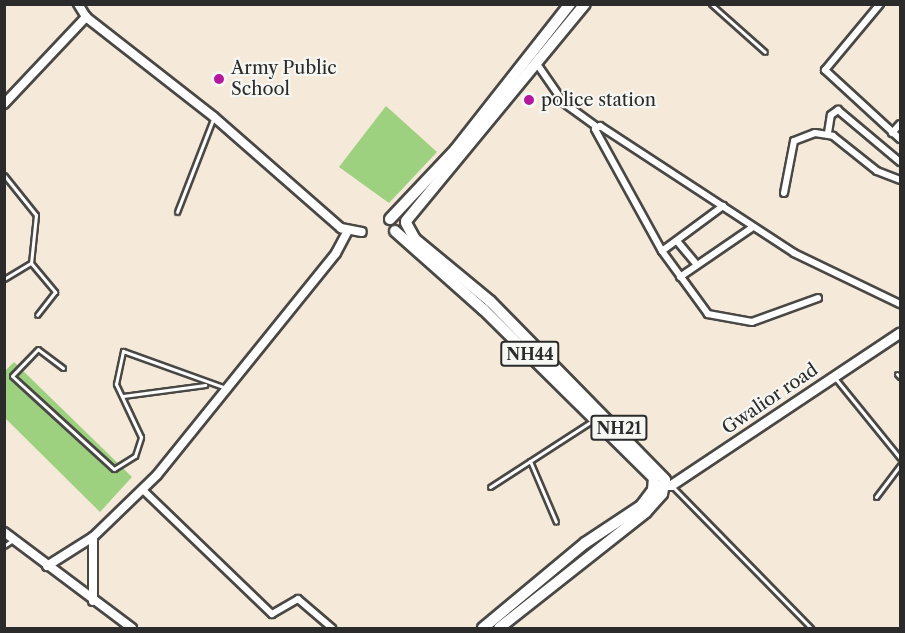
<!DOCTYPE html>
<html>
<head>
<meta charset="utf-8">
<style>
	body { margin:0 }
	#map { position:relative; width:905px; height:633px; overflow:hidden; background:#f5e9d9; font-family:"Libre Caslon Text",serif }
	div>[style] { position:absolute }
	[style*='--x'] { left:calc(var(--x)*1px); top:calc(var(--y)*1px); width:calc(var(--w)*1px); rotate:calc(var(--a)*1deg) }
	.green>* { inset:0; background:#9dd07f }
	.roads { filter:drop-shadow(2px 0 #494845) drop-shadow(-2px 0 #494845) drop-shadow(0 2px #494845) drop-shadow(0 -2px #494845) }
	.service>* { height:3px; margin:-1.5px; padding:0 1.5px; transform-origin:1.5px; border-radius:1.5px; background:#fff }
	.minor>* { height:6px; margin:-3px; padding:0 3px; transform-origin:3px; border-radius:3px; background:#fff }
	.tertiary>* { height:8px; margin:-4px; padding:0 4px; transform-origin:4px; border-radius:4px; background:#fff }
	.secondary>* { height:9px; margin:-4.5px; padding:0 4.5px; transform-origin:4.5px; border-radius:4.5px; background:#fff }
	.trunk>* { height:10px; margin:-5px; padding:0 5px; transform-origin:5px; border-radius:5px; background:#fff }
	.dots>* { width:16px; height:16px; translate:-50% -50%; box-sizing:border-box; border:3px solid #f6f6f2; border-radius:50% }
	span { translate:-50% -50%; white-space:nowrap; text-align:center; line-height:1.15; -webkit-text-stroke:4.5px #f6f6f2; paint-order:stroke }
	.shield-label span { padding:2px 4px; background:#f6f6f2; border:2px solid; border-radius:4px; -webkit-text-stroke-width:0 }
	.shield-label { font-size:16px; color:#2b2b2b; font-weight:700 }
	.poi-label { font-size:18px; color:#2b2b2b }
	.left { translate:0 -50%; text-align:left }
	.street-label { font-size:18px; color:#2b2b2b }
	.frame { position:absolute; inset:0; border:6px solid #2b2b2b; pointer-events:none }
</style>
</head>
<body>
<div id="map">
	<div class="green">
		<i style="clip-path:polygon(386px 106px,437px 152px,389px 203px,339px 167px)"></i>
		<i style="clip-path:polygon(14px 362px,132px 477px,100px 512px,5px 418px,5px 371px)"></i>
	</div>
	<div class="roads">
		<div class="service">
			<i style="--x:711;--y:4;--w:72;--a:41.6"></i>
			<i style="--x:4;--y:175;--w:51;--a:51.3"></i>
			<i style="--x:36;--y:215;--w:48;--a:95.9"></i>
			<i style="--x:31;--y:263;--w:38;--a:50"></i>
			<i style="--x:55;--y:292;--w:29;--a:128"></i>
			<i style="--x:177;--y:212;--w:100;--a:-68.8"></i>
			<i style="--x:4;--y:279;--w:31;--a:-31"></i>
			<i style="--x:63;--y:368;--w:31;--a:-143"></i>
			<i style="--x:38;--y:349;--w:37;--a:134"></i>
			<i style="--x:12;--y:376;--w:138;--a:42.4"></i>
			<i style="--x:114;--y:469;--w:25;--a:-32"></i>
			<i style="--x:135;--y:456;--w:20;--a:-72"></i>
			<i style="--x:141;--y:437;--w:59;--a:-115.3"></i>
			<i style="--x:116;--y:384;--w:34;--a:-78"></i>
			<i style="--x:123;--y:351;--w:109;--a:19.8"></i>
			<i style="--x:897;--y:374;--w:4;--a:45"></i>
			<i style="--x:835;--y:378;--w:103;--a:50.9"></i>
			<i style="--x:123;--y:396;--w:83;--a:-7.6"></i>
			<i style="--x:530;--y:461;--w:66;--a:66.9"></i>
			<i style="--x:672;--y:486;--w:199;--a:45.6"></i>
			<i style="--x:490;--y:487;--w:121;--a:-32.9"></i>
			<i style="--x:876;--y:497;--w:40;--a:-53"></i>
			<i style="--x:4;--y:546;--w:11;--a:-34"></i>
		</div>
		<div class="minor">
			<i style="--x:880;--y:4;--w:86;--a:129.8"></i>
			<i style="--x:825;--y:70;--w:102;--a:42.6"></i>
			<i style="--x:537;--y:64;--w:47;--a:55.3"></i>
			<i style="--x:564;--y:103;--w:41;--a:36"></i>
			<i style="--x:828;--y:133;--w:18;--a:-81"></i>
			<i style="--x:831;--y:115;--w:9;--a:-36"></i>
			<i style="--x:838;--y:110;--w:81;--a:40"></i>
			<i style="--x:892;--y:133;--w:12;--a:-48"></i>
			<i style="--x:784;--y:193;--w:53;--a:-79.1"></i>
			<i style="--x:794;--y:141;--w:22;--a:-21"></i>
			<i style="--x:815;--y:133;--w:18;--a:9"></i>
			<i style="--x:833;--y:136;--w:56;--a:38.5"></i>
			<i style="--x:877;--y:171;--w:25;--a:21"></i>
			<i style="--x:677;--y:241;--w:31;--a:50"></i>
			<i style="--x:662;--y:251;--w:76;--a:-36.4"></i>
			<i style="--x:680;--y:277;--w:88;--a:-34.4"></i>
			<i style="--x:818;--y:298;--w:70;--a:160"></i>
			<i style="--x:752;--y:322;--w:45;--a:-169.7"></i>
			<i style="--x:708;--y:314;--w:78;--a:-126.1"></i>
			<i style="--x:662;--y:251;--w:139;--a:-118.8"></i>
			<i style="--x:595;--y:129;--w:6;--a:-31"></i>
			<i style="--x:600;--y:126;--w:232;--a:33.2"></i>
			<i style="--x:794;--y:253;--w:118;--a:25.7"></i>
			<i style="--x:143;--y:490;--w:179;--a:43.9"></i>
			<i style="--x:272;--y:614;--w:30;--a:-30"></i>
			<i style="--x:298;--y:599;--w:45;--a:40.5"></i>
		</div>
		<div class="tertiary">
			<i style="--x:78;--y:4;--w:15;--a:58"></i>
			<i style="--x:86;--y:17;--w:162;--a:38"></i>
			<i style="--x:214;--y:117;--w:169;--a:41.2"></i>
			<i style="--x:341;--y:228;--w:21;--a:11"></i>
			<i style="--x:4;--y:104;--w:120;--a:-46.7"></i>
			<i style="--x:4;--y:532;--w:160;--a:36.9"></i>
			<i style="--x:47;--y:566;--w:54;--a:-32.2"></i>
			<i style="--x:93;--y:537;--w:89;--a:-44.1"></i>
			<i style="--x:157;--y:475;--w:285;--a:-51.1"></i>
			<i style="--x:336;--y:253;--w:24;--a:-62"></i>
			<i style="--x:93;--y:601;--w:64;--a:-90"></i>
		</div>
		<div class="secondary">
			<i style="--x:659;--y:485;--w:12;--a:0"></i>
			<i style="--x:671;--y:485;--w:275;--a:-33.7"></i>
		</div>
		<div class="trunk">
			<i style="--x:390;--y:219;--w:95;--a:-46.7"></i>
			<i style="--x:455;--y:150;--w:186;--a:-51.8"></i>
			<i style="--x:406;--y:221;--w:281;--a:-50.5"></i>
			<i style="--x:406;--y:223;--w:18;--a:61"></i>
			<i style="--x:415;--y:239;--w:97;--a:39.6"></i>
			<i style="--x:490;--y:301;--w:250;--a:45.6"></i>
			<i style="--x:665;--y:480;--w:14;--a:102"></i>
			<i style="--x:662;--y:494;--w:24;--a:132"></i>
			<i style="--x:646;--y:512;--w:187;--a:141.7"></i>
			<i style="--x:395;--y:231;--w:118;--a:41.6"></i>
			<i style="--x:483;--y:309;--w:240;--a:44.7"></i>
			<i style="--x:654;--y:478;--w:12;--a:95"></i>
			<i style="--x:653;--y:490;--w:20;--a:127"></i>
			<i style="--x:641;--y:506;--w:67;--a:146.5"></i>
			<i style="--x:585;--y:543;--w:133;--a:140.2"></i>
		</div>
	</div>
	<div class="dots">
		<i style="left:219px;top:79px;background:#b5179e"></i>
		<i style="left:529px;top:100px;background:#b5179e"></i>
	</div>
	<div class="shield-label">
		<span style="left:530px;top:354px">NH44</span>
		<span style="left:619px;top:428px">NH21</span>
	</div>
	<div class="poi-label">
		<span class="left" style="left:231px;top:79px">Army Public<br>School</span>
		<span class="left" style="left:541px;top:100px">police station</span>
	</div>
	<div class="street-label">
		<span style="left:770px;top:399px;rotate:-34deg">Gwalior road</span>
	</div>
	<div class="frame"></div>
</div>
</body>
</html>
